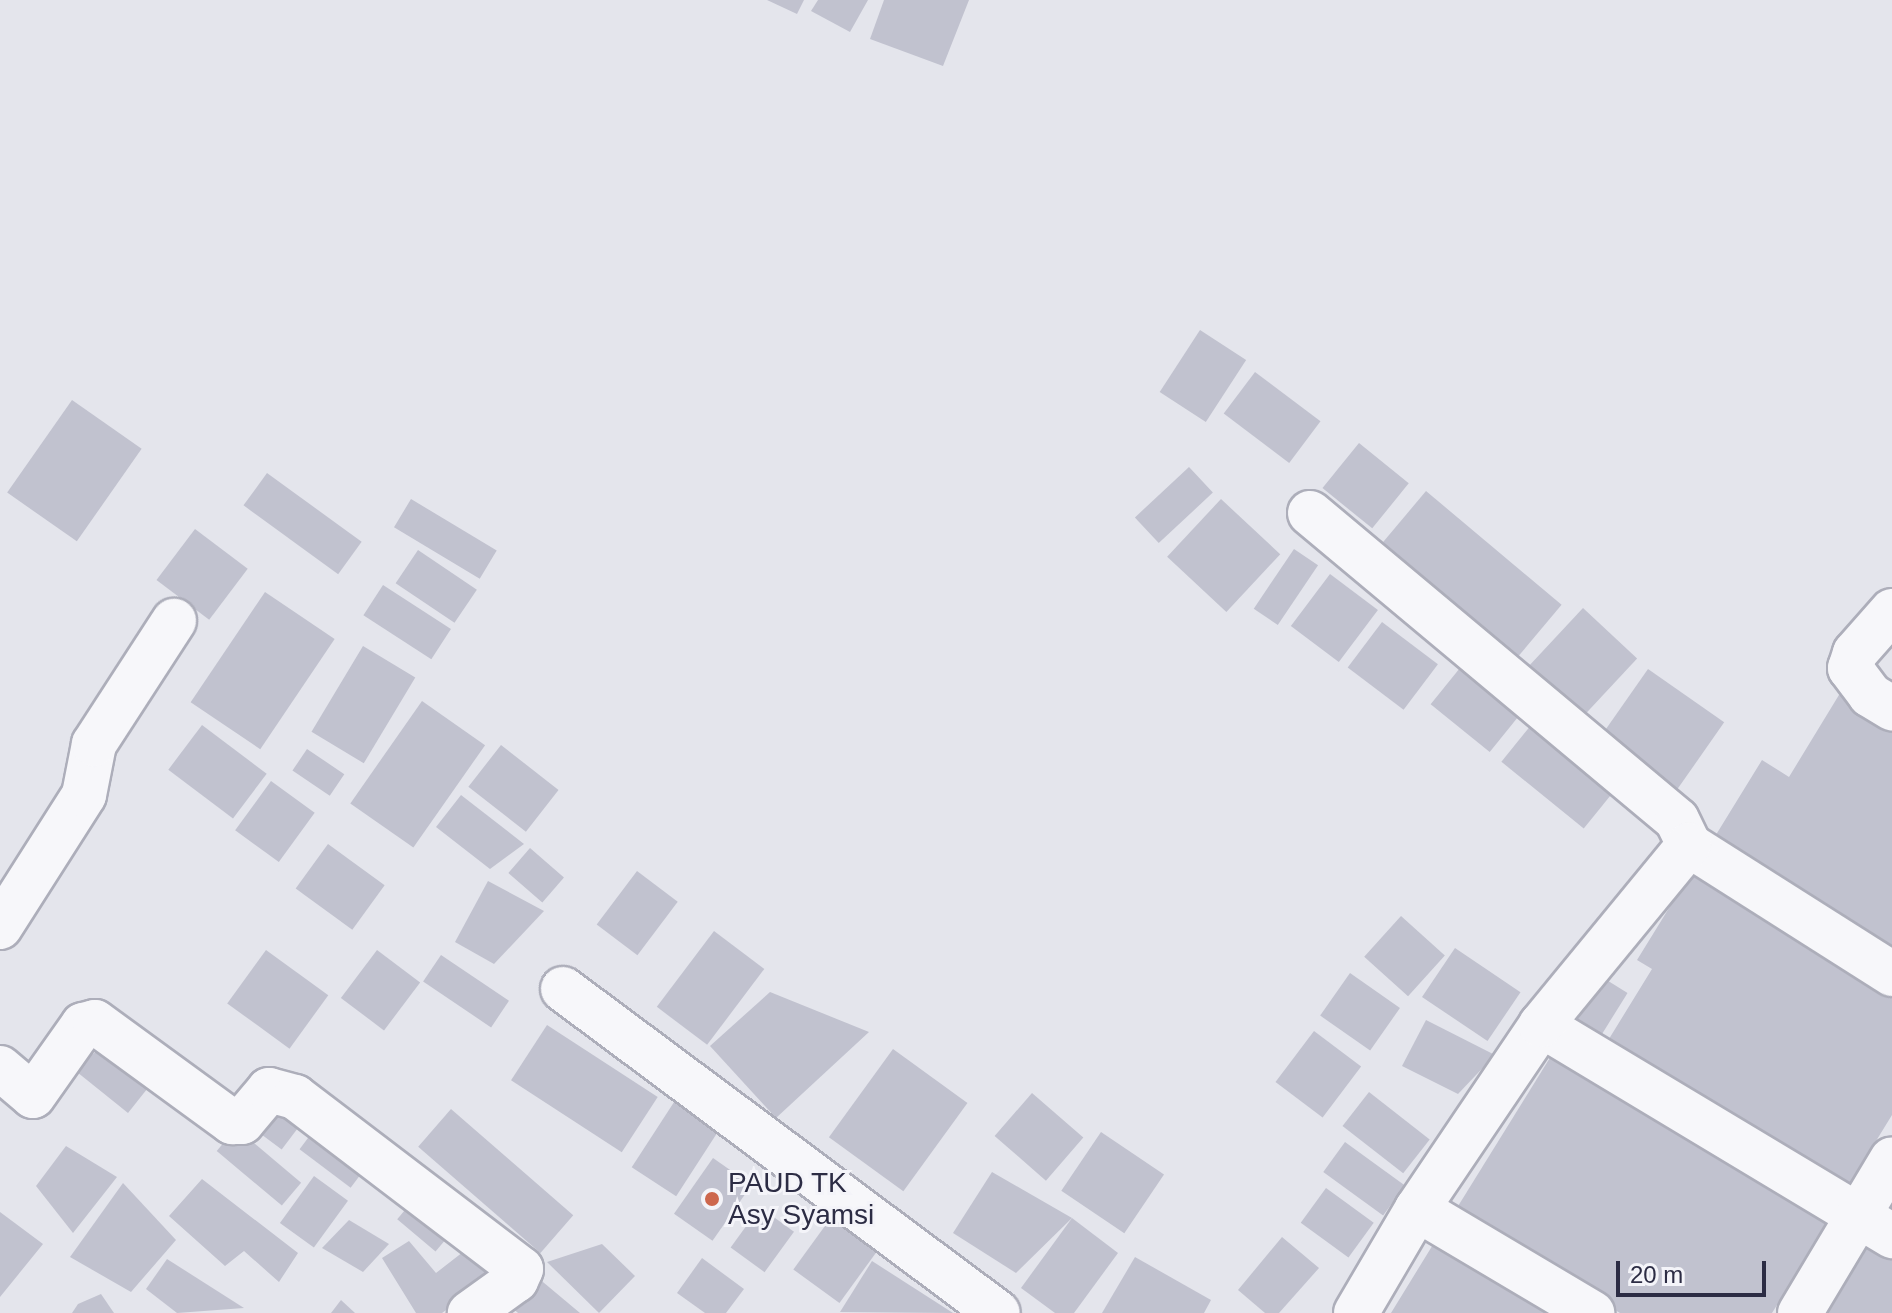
<!DOCTYPE html>
<html>
<head>
<meta charset="utf-8">
<style>
	body { margin:0 }
	#map { position:relative; width:1892px; height:1313px; overflow:hidden; background:#e4e5ec; font-family:Arial,sans-serif }
	div>[style] { position:absolute }
	[style*='--x'] { left:calc(var(--x)*1px); top:calc(var(--y)*1px); width:calc(var(--w)*1px); rotate:calc(var(--a)*1deg) }
	.building>* { inset:0; background:#c1c2cf; transform-origin:0 0 }
	.roads { filter:drop-shadow(2px 0 #adaeba) drop-shadow(-2px 0 #adaeba) drop-shadow(0 2px #adaeba) drop-shadow(0 -2px #adaeba) }
	.street>* { height:44px; margin:-22px; padding:0 22px; transform-origin:22px; border-radius:22px; background:#f7f7fa }
	.dots>* { width:22px; height:22px; translate:-50% -50%; box-sizing:border-box; border:4px solid #f4f4f9; border-radius:50% }
	span { translate:-50% -50%; white-space:nowrap; text-align:center; line-height:1.15; -webkit-text-stroke:6px #f4f4f9; paint-order:stroke }
	.poi-label { font-size:28px; color:#2c2c44 }
	.left { translate:0 -50%; text-align:left }
	.scale { position:absolute; left:1616px; top:1261px; width:150px; height:36px; box-sizing:border-box; border:4px solid #2c2c44; border-top:0; padding-left:10px; font-size:24px; line-height:28px; white-space:nowrap; color:#2c2c44; -webkit-text-stroke:6px #f4f4f9; paint-order:stroke }
</style>
</head>
<body>
<div id="map">
	<div class="building">
		<i style="clip-path:polygon(767px 0,804px 0,797px 14px)"></i>
		<i style="clip-path:polygon(818px 0,868px 0,850px 32px,811px 11px)"></i>
		<i style="clip-path:polygon(884px 0,969px 0,943px 66px,870px 39px)"></i>
		<i style="left:1200px;top:330px;width:55px;height:74px;rotate:33deg"></i>
		<i style="left:1255px;top:372px;width:82px;height:52px;rotate:37deg"></i>
		<i style="left:72px;top:400px;width:85px;height:113px;rotate:35deg"></i>
		<i style="left:1359px;top:443px;width:64px;height:58px;rotate:39deg"></i>
		<i style="left:1189px;top:467px;width:35px;height:74px;rotate:47deg"></i>
		<i style="left:267px;top:473px;width:117px;height:40px;rotate:36deg"></i>
		<i style="left:1426px;top:491px;width:177px;height:67px;rotate:40deg"></i>
		<i style="left:411px;top:499px;width:100px;height:33px;rotate:31deg"></i>
		<i style="left:1221px;top:499px;width:81px;height:79px;rotate:43deg"></i>
		<i style="left:195px;top:529px;width:66px;height:64px;rotate:37deg"></i>
		<i style="left:1294px;top:549px;width:29px;height:72px;rotate:34deg"></i>
		<i style="left:418px;top:550px;width:71px;height:40px;rotate:34deg"></i>
		<i style="left:1330px;top:574px;width:60px;height:65px;rotate:37deg"></i>
		<i style="left:383px;top:585px;width:81px;height:36px;rotate:33deg"></i>
		<i style="left:265px;top:592px;width:84px;height:133px;rotate:34deg"></i>
		<i style="left:1583px;top:608px;width:74px;height:81px;rotate:43deg"></i>
		<i style="left:1382px;top:622px;width:70px;height:57px;rotate:37deg"></i>
		<i style="left:363px;top:646px;width:61px;height:100px;rotate:31deg"></i>
		<i style="left:1464px;top:663px;width:76px;height:53px;rotate:39deg"></i>
		<i style="left:1648px;top:669px;width:93px;height:83px;rotate:35deg"></i>
		<i style="clip-path:polygon(1842px 690px,1892px 721px,1892px 947px,1714px 838px,1762px 760px,1789px 777px)"></i>
		<i style="left:422px;top:701px;width:77px;height:125px;rotate:35deg"></i>
		<i style="left:1536px;top:719px;width:106px;height:55px;rotate:39deg"></i>
		<i style="left:202px;top:725px;width:81px;height:56px;rotate:37deg"></i>
		<i style="left:501px;top:745px;width:73px;height:53px;rotate:38deg"></i>
		<i style="left:307px;top:749px;width:45px;height:26px;rotate:34deg"></i>
		<i style="left:271px;top:781px;width:54px;height:61px;rotate:36deg"></i>
		<i style="clip-path:polygon(461px 795px,524px 844px,490px 869px,436px 827px)"></i>
		<i style="left:328px;top:844px;width:70px;height:55px;rotate:36deg"></i>
		<i style="left:530px;top:848px;width:45px;height:33px;rotate:41deg"></i>
		<i style="left:637px;top:871px;width:51px;height:67px;rotate:37deg"></i>
		<i style="clip-path:polygon(1690px 874px,1892px 997px,1892px 1115px,1844px 1193px,1604px 1047px,1652px 969px,1637px 960px)"></i>
		<i style="clip-path:polygon(488px 881px,544px 911px,494px 964px,455px 942px)"></i>
		<i style="left:1401px;top:916px;width:59px;height:55px;rotate:42deg"></i>
		<i style="left:714px;top:931px;width:63px;height:95px;rotate:37deg"></i>
		<i style="left:1455px;top:948px;width:79px;height:59px;rotate:34deg"></i>
		<i style="left:266px;top:950px;width:77px;height:66px;rotate:36deg"></i>
		<i style="left:377px;top:950px;width:54px;height:60px;rotate:37deg"></i>
		<i style="left:441px;top:955px;width:82px;height:32px;rotate:34deg"></i>
		<i style="left:1350px;top:973px;width:61px;height:52px;rotate:35deg"></i>
		<i style="left:1597px;top:974px;width:36px;height:52px;rotate:32deg"></i>
		<i style="clip-path:polygon(770px 992px,869px 1032px,776px 1118px,710px 1046px)"></i>
		<i style="clip-path:polygon(1426px 1020px,1495px 1055px,1458px 1094px,1402px 1066px)"></i>
		<i style="left:547px;top:1025px;width:132px;height:66px;rotate:33deg"></i>
		<i style="left:1314px;top:1031px;width:59px;height:64px;rotate:37deg"></i>
		<i style="clip-path:polygon(109px 1043px,155px 1079px,128px 1113px,72px 1068px)"></i>
		<i style="clip-path:polygon(1556px 1048px,1832px 1217px,1772px 1313px,1620px 1313px,1455px 1211px)"></i>
		<i style="left:893px;top:1049px;width:92px;height:109px;rotate:36deg"></i>
		<i style="left:1369px;top:1092px;width:77px;height:43px;rotate:38deg"></i>
		<i style="left:1032px;top:1093px;width:68px;height:57px;rotate:41deg"></i>
		<i style="left:281px;top:1094px;width:34px;height:44px;rotate:37deg"></i>
		<i style="left:678px;top:1096px;width:53px;height:85px;rotate:33deg"></i>
		<i style="left:451px;top:1109px;width:162px;height:50px;rotate:41deg"></i>
		<i style="left:320px;top:1122px;width:64px;height:34px;rotate:37deg"></i>
		<i style="left:236px;top:1128px;width:85px;height:30px;rotate:40deg"></i>
		<i style="left:1101px;top:1132px;width:76px;height:71px;rotate:34deg"></i>
		<i style="left:1345px;top:1142px;width:74px;height:37px;rotate:36deg"></i>
		<i style="clip-path:polygon(66px 1146px,117px 1177px,73px 1233px,36px 1186px)"></i>
		<i style="left:713px;top:1158px;width:47px;height:68px;rotate:35deg"></i>
		<i style="clip-path:polygon(992px 1172px,1072px 1218px,1016px 1273px,953px 1233px)"></i>
		<i style="left:314px;top:1176px;width:42px;height:58px;rotate:36deg"></i>
		<i style="clip-path:polygon(202px 1179px,298px 1253px,279px 1282px,244px 1251px,225px 1266px,169px 1216px)"></i>
		<i style="clip-path:polygon(123px 1183px,176px 1240px,131px 1292px,70px 1257px)"></i>
		<i style="left:1326px;top:1188px;width:59px;height:43px;rotate:36deg"></i>
		<i style="left:421px;top:1191px;width:50px;height:37px;rotate:40deg"></i>
		<i style="left:760px;top:1207px;width:42px;height:50px;rotate:36deg"></i>
		<i style="left:838px;top:1208px;width:57px;height:76px;rotate:36deg"></i>
		<i style="clip-path:polygon(0 1212px,43px 1244px,0 1297px)"></i>
		<i style="clip-path:polygon(1072px 1218px,1118px 1253px,1074px 1313px,1055px 1313px,1021px 1288px)"></i>
		<i style="clip-path:polygon(349px 1220px,389px 1244px,363px 1272px,322px 1248px)"></i>
		<i style="clip-path:polygon(1282px 1237px,1319px 1268px,1279px 1313px,1265px 1313px,1238px 1290px)"></i>
		<i style="clip-path:polygon(1869px 1238px,1892px 1253px,1892px 1313px,1823px 1313px)"></i>
		<i style="clip-path:polygon(409px 1241px,436px 1273px,463px 1252px,495px 1275px,442px 1313px,416px 1313px,382px 1258px)"></i>
		<i style="clip-path:polygon(1434px 1243px,1480px 1272px,1548px 1313px,1391px 1313px)"></i>
		<i style="clip-path:polygon(602px 1244px,635px 1276px,599px 1313px,547px 1262px)"></i>
		<i style="clip-path:polygon(1135px 1257px,1211px 1300px,1204px 1313px,1102px 1313px)"></i>
		<i style="clip-path:polygon(702px 1258px,744px 1289px,726px 1313px,705px 1313px,677px 1293px)"></i>
		<i style="clip-path:polygon(167px 1259px,244px 1308px,177px 1313px,146px 1289px)"></i>
		<i style="clip-path:polygon(872px 1261px,953px 1313px,840px 1312px)"></i>
		<i style="clip-path:polygon(531px 1272px,580px 1313px,518px 1313px,507px 1303px)"></i>
		<i style="clip-path:polygon(101px 1294px,114px 1313px,72px 1313px,78px 1304px)"></i>
		<i style="clip-path:polygon(341px 1300px,355px 1313px,331px 1313px)"></i>
	</div>
	<div class="roads">
		<div class="street">
			<i style="--x:1310;--y:513;--w:478;--a:39.9"></i>
			<i style="--x:1677;--y:820;--w:28;--a:64"></i>
			<i style="--x:1689;--y:845;--w:241;--a:32.4"></i>
			<i style="--x:1892;--y:611;--w:56;--a:131.4"></i>
			<i style="--x:1855;--y:653;--w:16;--a:108"></i>
			<i style="--x:1850;--y:668;--w:34;--a:53"></i>
			<i style="--x:1870;--y:695;--w:26;--a:31"></i>
			<i style="--x:0;--y:927;--w:156;--a:-57.5"></i>
			<i style="--x:84;--y:795;--w:52;--a:-78.9"></i>
			<i style="--x:94;--y:744;--w:147;--a:-57"></i>
			<i style="--x:563;--y:989;--w:542;--a:36.68"></i>
			<i style="--x:1541;--y:1025;--w:410;--a:31"></i>
			<i style="--x:0;--y:1068;--w:43;--a:40.3"></i>
			<i style="--x:33;--y:1096;--w:87;--a:-54.8"></i>
			<i style="--x:83;--y:1025;--w:12;--a:-14"></i>
			<i style="--x:95;--y:1022;--w:170;--a:36.1"></i>
			<i style="--x:232;--y:1122;--w:10;--a:0"></i>
			<i style="--x:242;--y:1122;--w:42;--a:-49.8"></i>
			<i style="--x:269;--y:1090;--w:27;--a:15"></i>
			<i style="--x:295;--y:1097;--w:284;--a:37.3"></i>
			<i style="--x:521;--y:1269;--w:12;--a:114"></i>
			<i style="--x:516;--y:1280;--w:57;--a:144.3"></i>
			<i style="--x:1417;--y:1209;--w:204;--a:30.7"></i>
			<i style="--x:1356;--y:1313;--w:121;--a:-59.6"></i>
			<i style="--x:1417;--y:1209;--w:222;--a:-56"></i>
			<i style="--x:1541;--y:1025;--w:233;--a:-50.6"></i>
			<i style="--x:1800;--y:1313;--w:179;--a:-59.1"></i>
		</div>
	</div>
	<div class="dots">
		<i style="left:712px;top:1199px;background:#cd674d"></i>
	</div>
	<div class="poi-label">
		<span class="left" style="left:728px;top:1199px">PAUD TK<br>Asy Syamsi</span>
	</div>
	<div class="scale">20 m</div>
</div>
</body>
</html>
